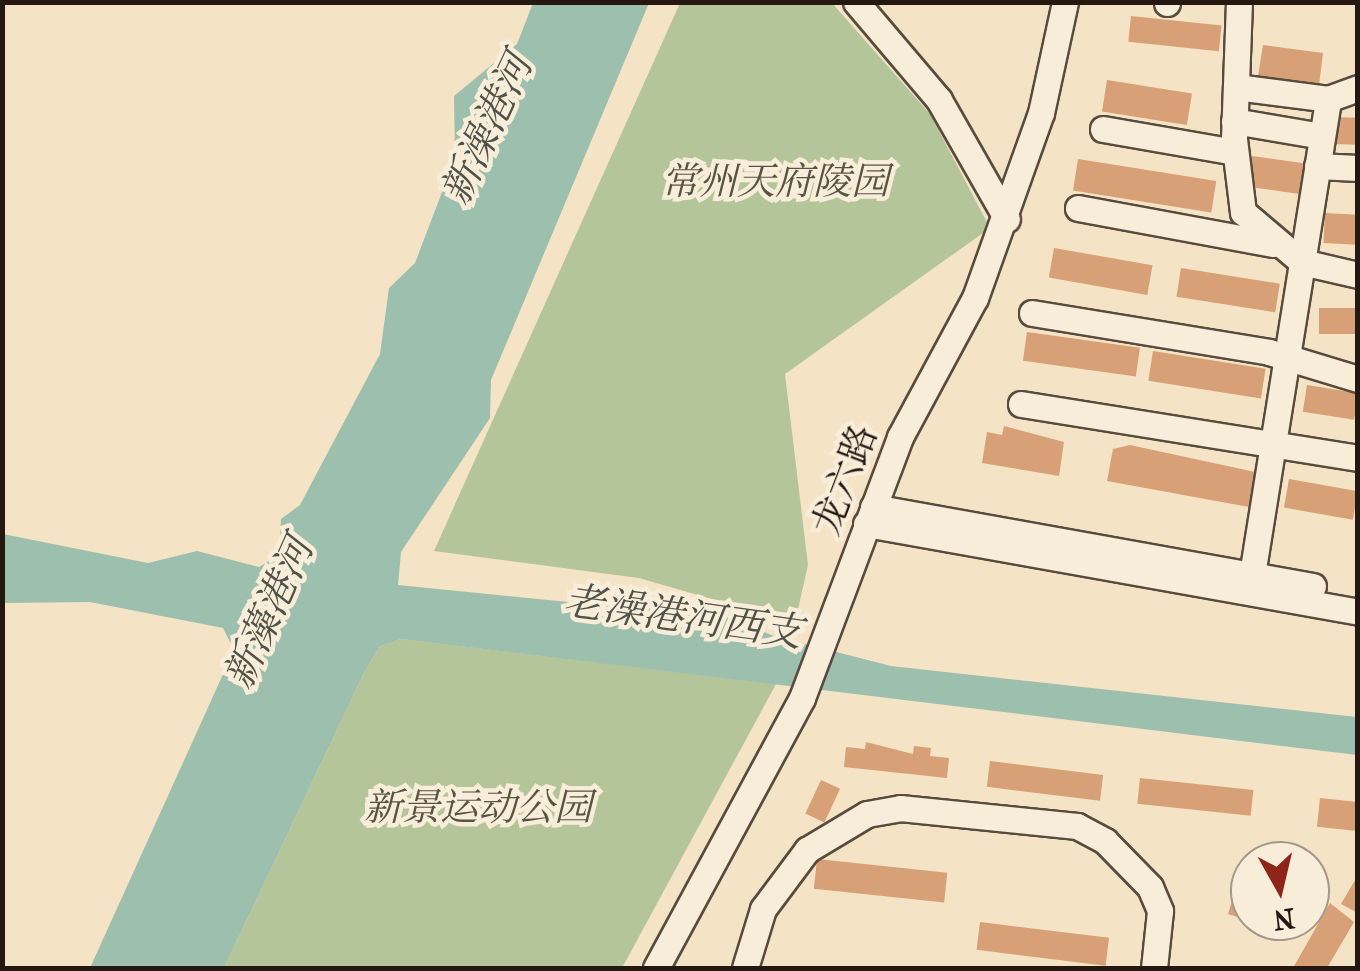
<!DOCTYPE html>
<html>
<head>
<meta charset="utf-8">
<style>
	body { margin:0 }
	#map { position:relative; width:1360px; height:971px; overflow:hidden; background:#f4e3c4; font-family:"IM FELL French Canon","Noto Serif SC",serif }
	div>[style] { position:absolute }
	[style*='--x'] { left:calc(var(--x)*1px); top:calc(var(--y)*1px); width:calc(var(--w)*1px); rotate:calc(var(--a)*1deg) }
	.green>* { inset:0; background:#b5c59a }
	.water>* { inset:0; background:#9dbfad }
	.building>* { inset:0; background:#d7a077; transform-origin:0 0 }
	.roads { filter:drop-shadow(2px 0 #584b3e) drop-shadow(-2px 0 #584b3e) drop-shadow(0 2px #584b3e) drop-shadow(0 -2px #584b3e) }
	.minor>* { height:25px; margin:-12.5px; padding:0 12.5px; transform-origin:12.5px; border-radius:12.5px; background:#f8edd9 }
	span { translate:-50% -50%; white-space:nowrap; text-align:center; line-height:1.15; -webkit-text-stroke:9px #f8edd9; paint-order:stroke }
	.park-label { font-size:38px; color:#575541; font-style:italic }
	.street-label { font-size:38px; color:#241811 }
	.water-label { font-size:40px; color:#4e5248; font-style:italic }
	.frame { position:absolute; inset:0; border:5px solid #241811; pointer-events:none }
	.north { position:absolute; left:1230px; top:841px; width:100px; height:100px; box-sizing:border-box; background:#f8edd9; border:2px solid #a39889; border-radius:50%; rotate:172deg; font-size:28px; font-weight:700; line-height:40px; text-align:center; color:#241811 }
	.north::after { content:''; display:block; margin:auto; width:35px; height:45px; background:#8f2418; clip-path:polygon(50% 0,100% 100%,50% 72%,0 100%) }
</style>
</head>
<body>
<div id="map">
	<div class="green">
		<i style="clip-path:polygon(680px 3px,832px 3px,930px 114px,990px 228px,785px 374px,808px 565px,795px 623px,639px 578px,434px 551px)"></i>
		<i style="clip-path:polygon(401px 639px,776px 684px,622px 968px,224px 968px,363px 675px,379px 647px)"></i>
	</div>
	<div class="water">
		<i style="clip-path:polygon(533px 3px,649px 3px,491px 380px,490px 418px,401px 552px,398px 585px,648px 610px,657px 599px,675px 597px,774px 636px,891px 666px,1357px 717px,1357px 755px,401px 639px,379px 647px,363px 675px,224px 968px,90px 968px,234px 650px,223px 628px,90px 602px,3px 603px,3px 534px,148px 563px,197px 551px,259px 567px,279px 555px,281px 519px,300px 505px,380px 354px,389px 288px,415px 263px,455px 158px,454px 96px,517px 44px)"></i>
	</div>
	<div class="building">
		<i style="left:1131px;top:16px;width:91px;height:26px;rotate:6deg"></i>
		<i style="clip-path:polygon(1263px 45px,1323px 53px,1319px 85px,1294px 87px,1258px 76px)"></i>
		<i style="left:1107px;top:80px;width:86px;height:32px;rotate:9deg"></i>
		<i style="left:1333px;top:117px;width:25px;height:27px;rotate:2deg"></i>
		<i style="left:1252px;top:156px;width:61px;height:31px;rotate:8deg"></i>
		<i style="left:1078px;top:159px;width:140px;height:32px;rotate:9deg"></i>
		<i style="left:1325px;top:213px;width:33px;height:30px;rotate:3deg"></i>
		<i style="left:1054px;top:248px;width:100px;height:30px;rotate:10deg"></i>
		<i style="left:1181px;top:268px;width:100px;height:29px;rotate:9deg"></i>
		<i style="left:1358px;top:308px;width:26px;height:39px;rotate:90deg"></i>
		<i style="left:1027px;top:332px;width:114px;height:29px;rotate:8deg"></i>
		<i style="left:1153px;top:351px;width:114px;height:30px;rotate:9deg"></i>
		<i style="left:1307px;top:385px;width:52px;height:27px;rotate:9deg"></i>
		<i style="clip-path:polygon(1004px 426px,1064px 442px,1059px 476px,982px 463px,987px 432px,1002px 435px)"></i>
		<i style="clip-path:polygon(1130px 445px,1255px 472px,1249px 507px,1107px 481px,1113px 449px)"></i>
		<i style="left:1289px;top:479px;width:70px;height:29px;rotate:10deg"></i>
		<i style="clip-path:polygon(866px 742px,913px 754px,914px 746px,931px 748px,930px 756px,949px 758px,947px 778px,844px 767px,846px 747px,865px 749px)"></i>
		<i style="left:990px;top:761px;width:114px;height:26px;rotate:7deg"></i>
		<i style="left:1140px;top:778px;width:114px;height:26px;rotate:6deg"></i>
		<i style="left:821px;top:780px;width:21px;height:37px;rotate:25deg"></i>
		<i style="left:1320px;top:798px;width:38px;height:29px;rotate:6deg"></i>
		<i style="left:817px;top:859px;width:131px;height:30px;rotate:6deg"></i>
		<i style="clip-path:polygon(1358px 875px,1358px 913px,1341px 904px)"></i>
		<i style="clip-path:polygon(1236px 888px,1250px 892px,1250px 921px,1228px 914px)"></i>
		<i style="clip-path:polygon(1330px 903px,1354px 922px,1327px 968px,1293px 968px)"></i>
		<i style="clip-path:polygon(1253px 921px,1304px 921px,1299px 937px)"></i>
		<i style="left:980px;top:922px;width:130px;height:28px;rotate:7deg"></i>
	</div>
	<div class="roads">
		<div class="minor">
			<i style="--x:856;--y:2;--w:128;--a:49.7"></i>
			<i style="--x:939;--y:100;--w:137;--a:60.3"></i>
			<i style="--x:1239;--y:2;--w:137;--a:92.1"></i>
			<i style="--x:1234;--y:139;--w:74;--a:83"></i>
			<i style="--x:1243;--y:212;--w:77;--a:40.3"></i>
			<i style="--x:1302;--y:262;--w:57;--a:13.1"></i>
			<i style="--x:1167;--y:3;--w:1;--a:-90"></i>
			<i style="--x:1236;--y:87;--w:93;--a:7.4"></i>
			<i style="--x:1234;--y:121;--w:89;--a:9.7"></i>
			<i style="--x:1103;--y:129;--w:134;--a:9.9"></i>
			<i style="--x:1317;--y:166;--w:41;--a:2.8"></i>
			<i style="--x:1078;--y:208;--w:198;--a:10.5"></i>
			<i style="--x:1032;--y:313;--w:240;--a:9.3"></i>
			<i style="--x:1269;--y:352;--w:93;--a:16.9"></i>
			<i style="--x:1021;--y:404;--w:341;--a:9.1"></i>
			<i style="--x:873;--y:507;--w:447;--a:10.2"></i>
			<i style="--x:866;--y:524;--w:500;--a:10.1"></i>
			<i style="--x:1252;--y:575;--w:482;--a:-80.9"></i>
			<i style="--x:1328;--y:99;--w:32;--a:-20"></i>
			<i style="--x:656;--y:968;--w:307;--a:-61.6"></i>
			<i style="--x:802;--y:698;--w:279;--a:-69.4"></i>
			<i style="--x:900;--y:437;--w:158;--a:-61.7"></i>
			<i style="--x:975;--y:298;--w:196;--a:-70.4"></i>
			<i style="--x:1041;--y:113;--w:114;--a:-77.8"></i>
			<i style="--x:745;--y:968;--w:62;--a:-73"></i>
			<i style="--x:763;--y:909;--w:74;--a:-53.3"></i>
			<i style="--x:807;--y:850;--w:70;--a:-31"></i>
			<i style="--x:867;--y:814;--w:34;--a:-10"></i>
			<i style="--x:900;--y:808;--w:178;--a:5.8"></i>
			<i style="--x:1077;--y:826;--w:32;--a:28"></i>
			<i style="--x:1105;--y:841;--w:64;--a:45.6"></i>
			<i style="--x:1150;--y:887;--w:26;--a:67"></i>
			<i style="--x:1160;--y:911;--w:57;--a:96"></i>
		</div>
	</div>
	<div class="park-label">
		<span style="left:775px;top:182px">常州天府陵园</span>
		<span style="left:478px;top:808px">新景运动公园</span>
	</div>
	<div class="street-label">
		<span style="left:845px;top:480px;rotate:-69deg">龙六路</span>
	</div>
	<div class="water-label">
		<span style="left:487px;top:129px;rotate:-65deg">新澡港河</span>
		<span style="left:269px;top:613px;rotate:-66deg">新藻港河</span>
		<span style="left:683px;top:617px;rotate:8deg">老澡港河西支</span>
	</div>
	<div class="frame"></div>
	<div class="north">N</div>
</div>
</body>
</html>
